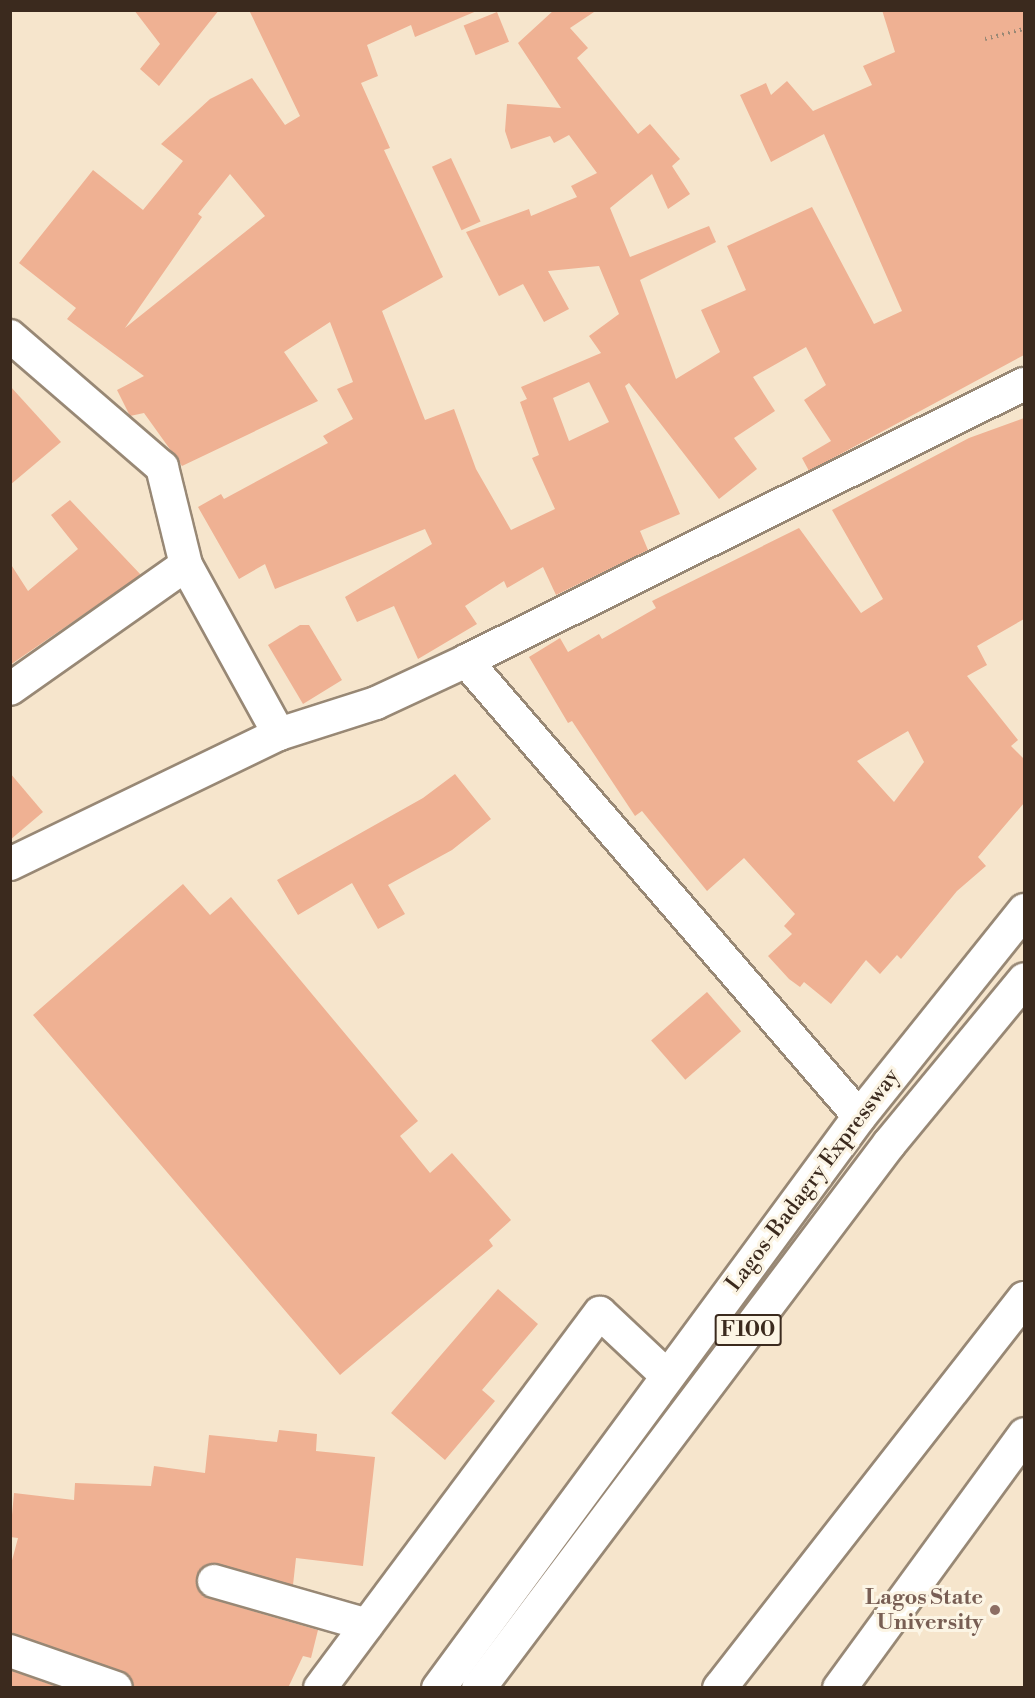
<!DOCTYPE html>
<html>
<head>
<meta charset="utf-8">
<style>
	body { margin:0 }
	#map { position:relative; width:1035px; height:1698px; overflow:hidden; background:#f6e5cc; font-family:"Libre Bodoni",serif }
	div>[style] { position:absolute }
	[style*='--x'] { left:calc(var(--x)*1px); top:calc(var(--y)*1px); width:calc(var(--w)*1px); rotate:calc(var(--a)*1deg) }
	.building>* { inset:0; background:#efb193; transform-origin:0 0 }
	.path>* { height:4px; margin-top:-2px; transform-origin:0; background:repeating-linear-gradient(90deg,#988875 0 1.5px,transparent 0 6px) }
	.roads { filter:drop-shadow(2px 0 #988875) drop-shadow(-2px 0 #988875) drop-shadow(0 2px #988875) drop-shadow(0 -2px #988875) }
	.minor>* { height:32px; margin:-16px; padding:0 16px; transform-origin:16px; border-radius:16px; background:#fff }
	.major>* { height:33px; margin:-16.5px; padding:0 16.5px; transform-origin:16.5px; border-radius:16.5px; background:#fff }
	.highway>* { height:33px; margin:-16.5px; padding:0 16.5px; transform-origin:16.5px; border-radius:16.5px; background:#fff }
	.dots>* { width:16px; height:16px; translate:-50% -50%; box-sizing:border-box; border:3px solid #fcf5e5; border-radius:50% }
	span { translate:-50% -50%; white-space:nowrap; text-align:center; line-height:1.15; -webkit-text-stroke:6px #fcf5e5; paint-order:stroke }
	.shield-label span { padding:2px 4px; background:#fcf5e5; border:2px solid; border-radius:4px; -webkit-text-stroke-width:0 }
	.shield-label { font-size:21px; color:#3b2a1e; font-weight:700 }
	.street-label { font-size:22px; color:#3b2a1e }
	.education-label { font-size:22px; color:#785e54; font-weight:700 }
	.right { translate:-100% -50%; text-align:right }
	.frame { position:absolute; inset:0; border:12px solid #3b2a1e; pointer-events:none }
</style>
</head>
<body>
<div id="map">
	<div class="building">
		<i style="clip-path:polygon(134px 10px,219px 10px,159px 86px,140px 69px,160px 44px)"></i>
		<i style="clip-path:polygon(evenodd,249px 10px,479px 10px,415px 37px,411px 25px,367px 45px,378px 76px,361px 83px,390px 148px,384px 150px,443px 277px,382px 311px,425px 420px,454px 409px,476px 469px,511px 530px,555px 509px,532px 458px,539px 455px,520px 402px,527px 399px,521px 387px,601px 353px,589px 336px,619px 314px,599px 266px,548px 271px,569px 309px,544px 322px,523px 284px,499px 296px,466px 232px,529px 209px,531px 216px,577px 197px,571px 186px,597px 173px,569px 135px,554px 143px,550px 136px,511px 149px,505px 131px,507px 104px,561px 108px,518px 43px,554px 10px,597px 10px,570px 28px,588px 48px,577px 58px,638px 134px,650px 124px,680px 159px,672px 166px,690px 194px,668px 209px,652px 174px,610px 208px,630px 257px,709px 226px,716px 242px,640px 280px,676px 379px,720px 352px,701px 310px,746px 290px,727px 246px,812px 207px,874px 324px,902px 311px,824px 134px,771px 162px,740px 95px,766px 83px,771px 95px,787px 81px,813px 111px,872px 85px,863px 66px,895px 52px,882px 10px,1024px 10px,1024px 355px,809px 471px,802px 458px,831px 441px,804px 400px,826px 385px,806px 347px,753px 377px,775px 411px,734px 438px,757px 469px,719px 499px,629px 383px,625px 386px,680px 514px,640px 531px,648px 550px,556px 595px,543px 567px,507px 588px,504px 581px,465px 606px,477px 624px,418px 659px,394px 606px,357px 622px,345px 597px,432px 544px,425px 529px,275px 589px,265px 564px,239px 579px,198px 507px,221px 494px,224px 499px,328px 443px,323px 436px,353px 419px,337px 389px,353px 382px,330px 322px,284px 352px,318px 401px,182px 466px,144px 413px,130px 416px,117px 390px,144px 376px,67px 319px,76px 308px,19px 263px,93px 170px,143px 210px,183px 161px,161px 144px,210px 99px,252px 78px,285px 125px,300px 116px,249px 10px,230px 174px,265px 216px,125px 328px,202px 217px,198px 214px,230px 174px,249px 10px,589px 382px,609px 422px,569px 441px,553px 398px,589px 382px)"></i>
		<i style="left:497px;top:12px;width:32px;height:36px;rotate:68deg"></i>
		<i style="left:451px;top:158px;width:70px;height:21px;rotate:65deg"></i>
		<i style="clip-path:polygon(10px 386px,61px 442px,10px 485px)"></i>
		<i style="clip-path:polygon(evenodd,1024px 418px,1024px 619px,977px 646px,987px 665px,967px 676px,1018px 740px,1011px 746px,1024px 759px,1024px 803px,978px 857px,986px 866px,957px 891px,901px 959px,897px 955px,880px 974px,866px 960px,831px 1004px,804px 982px,800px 987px,789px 979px,768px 956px,792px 934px,784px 926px,795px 914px,744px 858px,707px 891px,642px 811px,635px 816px,572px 721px,568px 723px,529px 657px,560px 638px,568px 652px,599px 634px,602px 639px,656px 608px,652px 601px,799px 528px,861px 613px,883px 599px,832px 510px,969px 438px,1024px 418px,908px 731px,924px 762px,894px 802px,857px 761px,908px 731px)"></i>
		<i style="clip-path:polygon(70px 500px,141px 575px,10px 665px,10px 563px,28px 591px,78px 549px,51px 515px)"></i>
		<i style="clip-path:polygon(300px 625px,309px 625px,342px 680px,303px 704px,268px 645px)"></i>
		<i style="clip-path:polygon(10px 773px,43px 812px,10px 840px)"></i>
		<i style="clip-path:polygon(455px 774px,491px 819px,452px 850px,388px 885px,405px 914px,378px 929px,352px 883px,298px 915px,277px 880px,423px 798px)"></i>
		<i style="clip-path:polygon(183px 884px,210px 915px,231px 897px,418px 1121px,400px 1136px,430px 1173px,452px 1153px,511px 1220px,489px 1240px,493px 1246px,340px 1375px,33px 1015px)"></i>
		<i style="left:707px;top:992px;width:52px;height:74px;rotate:49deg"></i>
		<i style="clip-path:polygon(498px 1289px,538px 1324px,482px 1390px,495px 1401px,445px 1460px,391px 1413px)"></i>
		<i style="clip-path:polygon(279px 1430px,317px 1434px,316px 1451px,375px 1457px,363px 1566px,296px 1558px,293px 1585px,218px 1564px,202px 1568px,197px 1575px,197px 1586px,208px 1598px,318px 1630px,311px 1658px,303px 1656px,288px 1688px,134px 1688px,122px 1671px,10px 1634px,10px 1568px,18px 1538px,10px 1537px,14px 1493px,74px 1500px,75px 1483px,151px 1486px,154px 1466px,205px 1473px,209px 1435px,277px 1442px)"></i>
		<i style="clip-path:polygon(10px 1670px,60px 1688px,10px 1688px)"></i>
	</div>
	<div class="path">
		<i style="--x:985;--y:39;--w:40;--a:-14.4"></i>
	</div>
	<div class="roads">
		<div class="minor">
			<i style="--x:10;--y:336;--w:201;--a:40.8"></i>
			<i style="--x:162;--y:467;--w:101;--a:76.2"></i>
			<i style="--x:186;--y:565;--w:193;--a:61.2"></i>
			<i style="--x:466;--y:661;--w:601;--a:49.18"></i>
			<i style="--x:10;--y:689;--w:215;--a:-35.2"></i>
			<i style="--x:10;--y:864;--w:299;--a:-25.8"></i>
			<i style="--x:279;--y:734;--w:102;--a:-17.7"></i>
			<i style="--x:376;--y:703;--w:99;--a:-25"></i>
			<i style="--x:466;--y:661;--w:623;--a:-26.4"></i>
			<i style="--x:214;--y:1581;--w:159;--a:16"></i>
			<i style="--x:10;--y:1651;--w:112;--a:19.2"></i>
			<i style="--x:320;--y:1688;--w:468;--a:-53.3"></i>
			<i style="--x:600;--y:1313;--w:91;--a:43.2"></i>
		</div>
		<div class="major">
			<i style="--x:438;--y:1688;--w:710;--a:-53.65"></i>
			<i style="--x:859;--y:1116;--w:264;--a:-51.3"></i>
			<i style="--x:839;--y:1688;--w:314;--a:-53.9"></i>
		</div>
		<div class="highway">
			<i style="--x:478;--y:1688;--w:683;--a:-52.98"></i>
			<i style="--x:889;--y:1143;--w:212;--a:-50.5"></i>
			<i style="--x:719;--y:1688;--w:495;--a:-52"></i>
		</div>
	</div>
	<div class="dots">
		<i style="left:995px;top:1610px;background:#8d6e63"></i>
	</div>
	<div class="shield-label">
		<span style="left:748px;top:1330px">F100</span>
	</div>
	<div class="street-label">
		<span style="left:813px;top:1180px;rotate:-53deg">Lagos-Badagry Expressway</span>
	</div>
	<div class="education-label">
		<span class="right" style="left:983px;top:1610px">Lagos State<br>University</span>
	</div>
	<div class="frame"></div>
</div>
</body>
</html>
